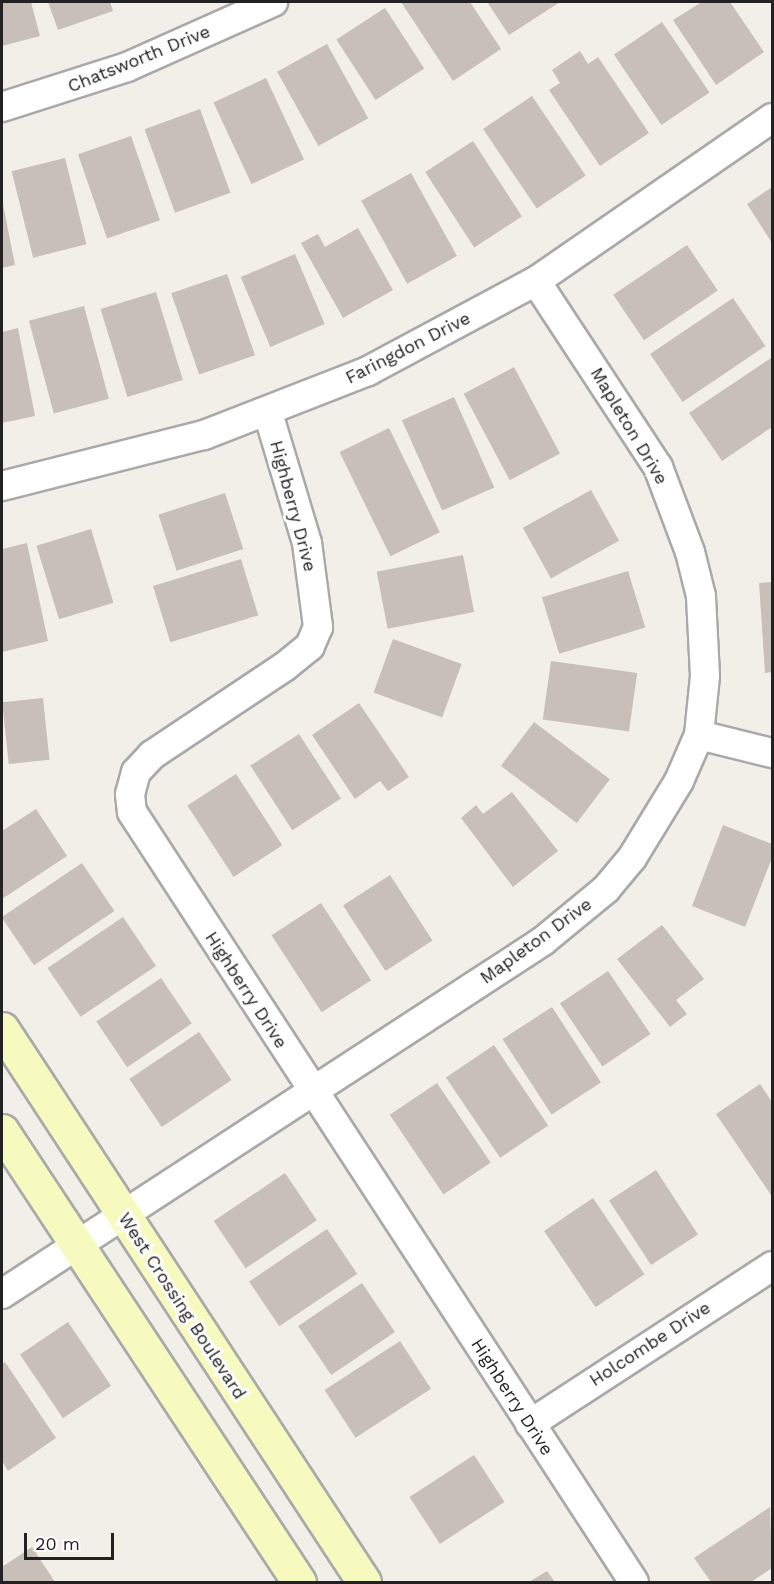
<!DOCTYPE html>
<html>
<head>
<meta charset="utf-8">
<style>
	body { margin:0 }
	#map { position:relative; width:774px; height:1584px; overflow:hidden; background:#f2efe9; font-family:"Work Sans",sans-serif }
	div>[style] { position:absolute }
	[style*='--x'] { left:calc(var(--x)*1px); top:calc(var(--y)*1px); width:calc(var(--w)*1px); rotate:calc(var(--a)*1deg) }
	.building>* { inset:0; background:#c7bfb8; transform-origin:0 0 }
	.roads { filter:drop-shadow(2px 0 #a9a9a9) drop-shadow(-2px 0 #a9a9a9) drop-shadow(0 2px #a9a9a9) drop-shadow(0 -2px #a9a9a9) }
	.street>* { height:28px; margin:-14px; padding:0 14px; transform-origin:14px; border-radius:14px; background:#fff }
	.secondary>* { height:33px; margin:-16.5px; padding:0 16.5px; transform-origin:16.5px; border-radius:16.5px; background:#f7fabf }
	span { translate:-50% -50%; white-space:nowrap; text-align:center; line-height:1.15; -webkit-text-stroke:6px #fff; paint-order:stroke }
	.street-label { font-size:18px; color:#222 }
	.frame { position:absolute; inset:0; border:3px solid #222; pointer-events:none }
	.scale { position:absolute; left:24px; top:1533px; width:90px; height:27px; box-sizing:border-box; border:3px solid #222; border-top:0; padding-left:8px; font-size:18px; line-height:21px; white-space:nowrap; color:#222; -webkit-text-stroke:4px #fff; paint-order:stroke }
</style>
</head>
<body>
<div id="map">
	<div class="building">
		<i style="clip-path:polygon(2px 2px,31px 2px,40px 36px,2px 46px)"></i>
		<i style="clip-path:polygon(48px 2px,110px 2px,113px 11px,58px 30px)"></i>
		<i style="clip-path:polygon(401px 2px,470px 2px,501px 49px,453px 81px)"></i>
		<i style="clip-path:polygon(487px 2px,560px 2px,509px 35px)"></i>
		<i style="clip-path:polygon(702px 2px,730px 2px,764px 52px,716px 85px,673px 20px)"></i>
		<i style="left:385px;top:8px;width:72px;height:58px;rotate:57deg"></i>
		<i style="left:662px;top:22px;width:85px;height:58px;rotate:56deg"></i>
		<i style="left:327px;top:44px;width:85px;height:57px;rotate:61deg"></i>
		<i style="clip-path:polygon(580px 51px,588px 64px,598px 57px,649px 133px,600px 166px,549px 90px,560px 83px,552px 70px)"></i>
		<i style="left:266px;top:78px;width:90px;height:58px;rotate:65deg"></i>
		<i style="left:532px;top:96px;width:96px;height:59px;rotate:56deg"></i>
		<i style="left:200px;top:109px;width:89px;height:59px;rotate:70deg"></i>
		<i style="left:131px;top:136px;width:89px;height:56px;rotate:71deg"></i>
		<i style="left:473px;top:141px;width:90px;height:57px;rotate:57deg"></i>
		<i style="left:65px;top:158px;width:89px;height:55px;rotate:76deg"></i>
		<i style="left:411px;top:173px;width:95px;height:57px;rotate:61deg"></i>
		<i style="clip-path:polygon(772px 187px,772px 243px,747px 204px)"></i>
		<i style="clip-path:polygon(3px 204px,15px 265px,2px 268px,2px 204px)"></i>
		<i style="clip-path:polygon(358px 228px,393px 290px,343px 318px,301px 243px,318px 234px,325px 247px)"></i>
		<i style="left:687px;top:245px;width:55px;height:89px;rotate:56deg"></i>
		<i style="left:295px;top:254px;width:76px;height:59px;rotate:67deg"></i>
		<i style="left:227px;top:274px;width:86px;height:59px;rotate:71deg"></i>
		<i style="left:156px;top:292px;width:92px;height:58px;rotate:73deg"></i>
		<i style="left:733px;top:298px;width:58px;height:100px;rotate:56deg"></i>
		<i style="left:84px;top:306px;width:96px;height:57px;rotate:75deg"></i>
		<i style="clip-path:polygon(18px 328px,35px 416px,2px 423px,2px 332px)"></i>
		<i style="clip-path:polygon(771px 358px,772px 427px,722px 461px,689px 413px)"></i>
		<i style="left:514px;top:367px;width:98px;height:57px;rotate:62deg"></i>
		<i style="left:454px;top:397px;width:99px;height:57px;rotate:66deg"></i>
		<i style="left:389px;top:428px;width:116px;height:55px;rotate:64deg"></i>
		<i style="left:591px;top:490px;width:58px;height:78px;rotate:61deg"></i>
		<i style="left:225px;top:493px;width:59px;height:70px;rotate:72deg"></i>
		<i style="left:91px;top:529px;width:77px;height:57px;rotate:73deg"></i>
		<i style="clip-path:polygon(27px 543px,48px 641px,2px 652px,2px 549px)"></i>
		<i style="left:463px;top:555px;width:58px;height:88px;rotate:79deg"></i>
		<i style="left:241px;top:559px;width:59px;height:92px;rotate:73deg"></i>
		<i style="left:628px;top:571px;width:59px;height:90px;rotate:73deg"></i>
		<i style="clip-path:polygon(772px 582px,772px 672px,765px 673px,759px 583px)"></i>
		<i style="left:393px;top:639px;width:73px;height:57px;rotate:20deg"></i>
		<i style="left:551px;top:661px;width:87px;height:59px;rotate:8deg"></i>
		<i style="left:43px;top:698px;width:62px;height:41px;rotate:84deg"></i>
		<i style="clip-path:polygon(359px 703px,409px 777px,388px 791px,380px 781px,355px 799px,312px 735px)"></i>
		<i style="left:534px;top:722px;width:95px;height:55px;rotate:37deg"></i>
		<i style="left:299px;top:734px;width:77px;height:58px;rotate:57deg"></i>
		<i style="left:236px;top:774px;width:85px;height:58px;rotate:57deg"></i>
		<i style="clip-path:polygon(512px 792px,558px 851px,513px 887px,461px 818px,476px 805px,483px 814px)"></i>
		<i style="clip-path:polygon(36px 809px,67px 856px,2px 899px,2px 831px)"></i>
		<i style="clip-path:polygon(723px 825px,772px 844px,772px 858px,745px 927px,692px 906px)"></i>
		<i style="left:82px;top:863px;width:58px;height:97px;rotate:56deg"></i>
		<i style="left:390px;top:875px;width:78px;height:56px;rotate:57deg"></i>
		<i style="left:321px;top:903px;width:92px;height:59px;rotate:57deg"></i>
		<i style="left:123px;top:917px;width:59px;height:91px;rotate:56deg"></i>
		<i style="clip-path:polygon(662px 925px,704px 979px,676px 1000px,687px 1014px,670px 1027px,617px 959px)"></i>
		<i style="left:608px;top:971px;width:76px;height:58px;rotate:56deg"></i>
		<i style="left:161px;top:978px;width:55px;height:78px;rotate:56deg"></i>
		<i style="left:552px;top:1007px;width:90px;height:59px;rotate:57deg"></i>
		<i style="left:199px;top:1032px;width:58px;height:84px;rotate:56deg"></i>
		<i style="left:494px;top:1045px;width:97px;height:58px;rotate:56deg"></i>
		<i style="left:437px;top:1083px;width:96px;height:57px;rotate:56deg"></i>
		<i style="clip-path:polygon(760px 1084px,772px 1102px,771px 1195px,716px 1114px)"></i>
		<i style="left:656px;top:1170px;width:77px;height:56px;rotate:57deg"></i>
		<i style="left:285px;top:1173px;width:57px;height:86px;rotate:56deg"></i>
		<i style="left:593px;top:1198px;width:92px;height:59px;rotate:56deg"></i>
		<i style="left:327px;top:1229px;width:54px;height:94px;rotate:56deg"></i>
		<i style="left:362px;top:1283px;width:59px;height:77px;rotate:56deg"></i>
		<i style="left:68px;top:1322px;width:77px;height:58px;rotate:56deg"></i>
		<i style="left:400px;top:1341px;width:57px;height:90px;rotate:57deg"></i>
		<i style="clip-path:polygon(5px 1362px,56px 1438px,8px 1471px,2px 1461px,2px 1364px)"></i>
		<i style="left:474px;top:1455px;width:56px;height:77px;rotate:57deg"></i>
		<i style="clip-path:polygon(770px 1507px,772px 1568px,751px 1582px,711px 1582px,694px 1558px)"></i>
		<i style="clip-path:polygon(32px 1547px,55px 1582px,2px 1582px,2px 1567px)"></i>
		<i style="clip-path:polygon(547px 1571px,555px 1582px,529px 1582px)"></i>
	</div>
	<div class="roads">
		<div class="street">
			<i style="--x:2;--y:107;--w:131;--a:-17.7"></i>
			<i style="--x:127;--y:67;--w:160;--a:-24"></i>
			<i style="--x:268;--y:413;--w:136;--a:73.3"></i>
			<i style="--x:307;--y:543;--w:85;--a:82.5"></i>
			<i style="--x:318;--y:627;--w:21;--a:113"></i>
			<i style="--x:310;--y:646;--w:33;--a:141"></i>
			<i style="--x:284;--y:667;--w:159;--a:146.3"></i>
			<i style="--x:152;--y:755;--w:23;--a:133"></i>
			<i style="--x:136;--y:772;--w:23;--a:105"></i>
			<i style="--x:130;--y:794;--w:18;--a:84"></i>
			<i style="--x:132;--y:812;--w:919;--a:56.9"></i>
			<i style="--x:2;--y:486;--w:208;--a:-14.2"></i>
			<i style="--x:204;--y:435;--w:176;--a:-21.3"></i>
			<i style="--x:368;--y:371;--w:191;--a:-28.2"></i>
			<i style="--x:536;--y:281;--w:287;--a:-34.6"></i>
			<i style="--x:699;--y:735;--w:75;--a:13.9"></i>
			<i style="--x:2;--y:1294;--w:646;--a:-33.12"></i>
			<i style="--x:543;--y:941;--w:82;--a:-39.5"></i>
			<i style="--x:606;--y:889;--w:40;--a:-50"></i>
			<i style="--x:632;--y:858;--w:90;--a:-58.6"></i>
			<i style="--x:679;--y:781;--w:50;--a:-66.5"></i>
			<i style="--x:699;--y:735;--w:59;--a:-84.2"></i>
			<i style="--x:705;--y:676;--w:80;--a:-92.9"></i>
			<i style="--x:701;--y:596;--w:45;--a:-104"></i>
			<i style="--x:690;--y:552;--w:91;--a:-110.6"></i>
			<i style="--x:658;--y:467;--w:222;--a:-123.3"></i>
			<i style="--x:530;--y:1424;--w:289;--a:-33.1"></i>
		</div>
		<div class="secondary">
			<i style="--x:2;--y:1029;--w:661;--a:56.79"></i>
			<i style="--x:2;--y:1131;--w:540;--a:56.63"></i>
		</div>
	</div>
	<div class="street-label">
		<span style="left:139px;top:59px;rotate:-22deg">Chatsworth Drive</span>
		<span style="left:408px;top:348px;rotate:-27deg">Faringdon Drive</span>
		<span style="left:629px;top:426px;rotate:59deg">Mapleton Drive</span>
		<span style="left:293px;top:506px;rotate:75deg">Highberry Drive</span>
		<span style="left:536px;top:941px;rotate:-36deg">Mapleton Drive</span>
		<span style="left:246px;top:990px;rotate:57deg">Highberry Drive</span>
		<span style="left:182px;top:1306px;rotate:57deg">West Crossing Boulevard</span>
		<span style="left:650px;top:1344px;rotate:-33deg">Holcombe Drive</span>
		<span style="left:512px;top:1397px;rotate:57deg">Highberry Drive</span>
	</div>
	<div class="frame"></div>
	<div class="scale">20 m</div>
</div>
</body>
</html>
